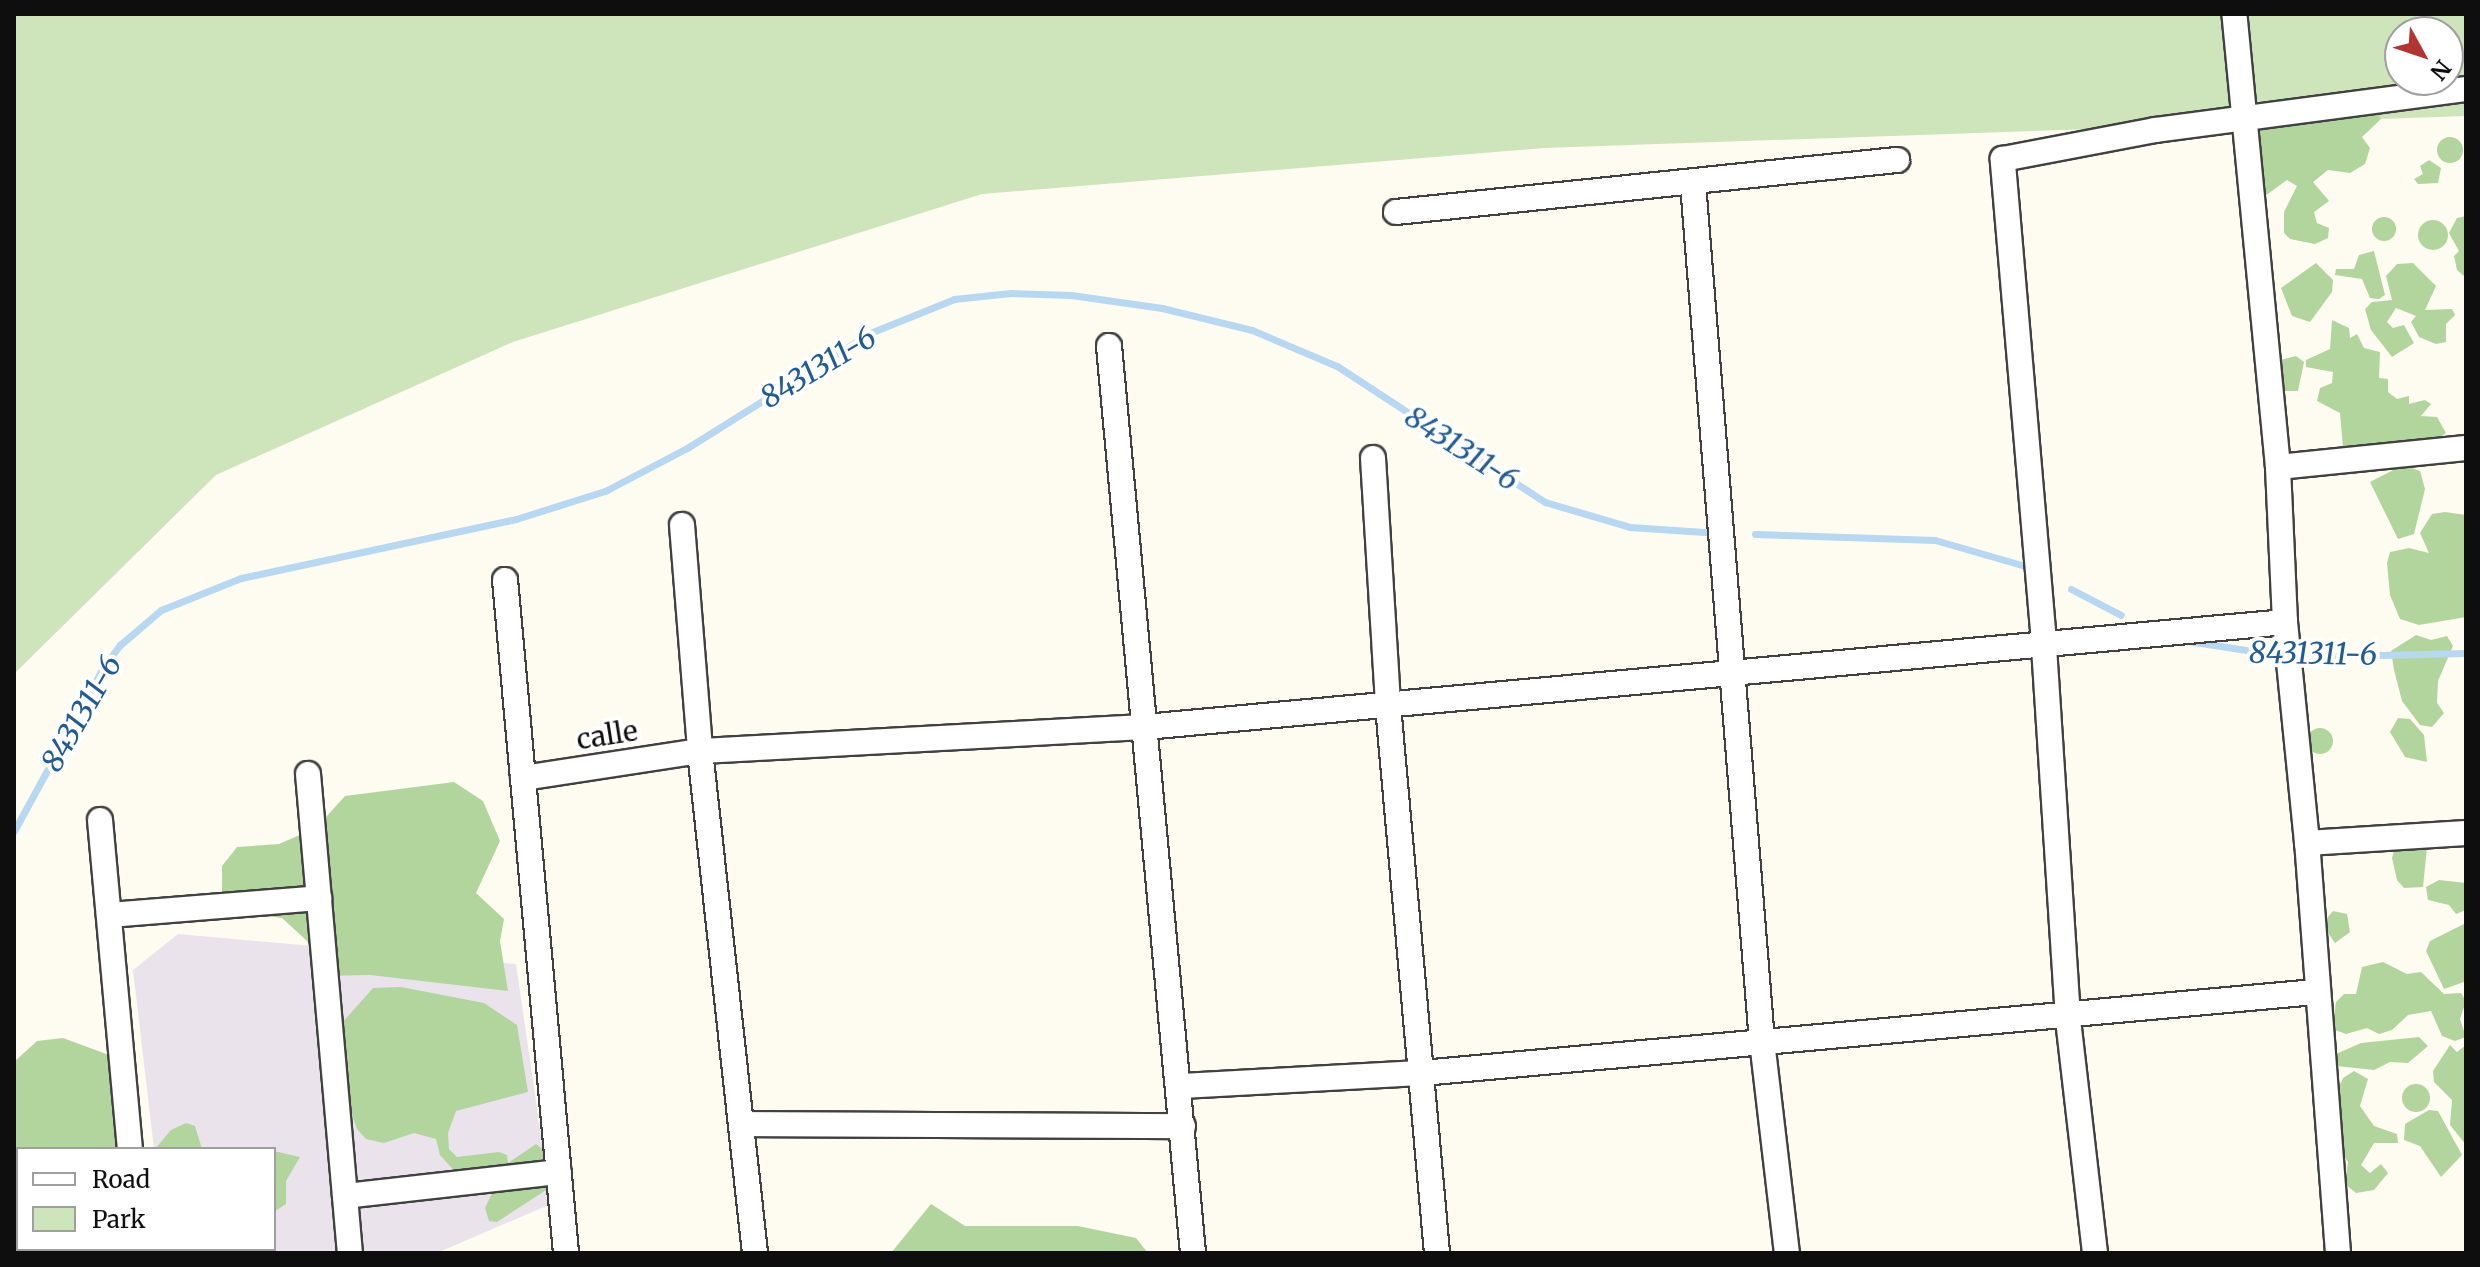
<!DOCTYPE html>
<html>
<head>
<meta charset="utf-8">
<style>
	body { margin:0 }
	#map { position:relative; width:2480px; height:1267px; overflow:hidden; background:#fefcf0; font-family:Merriweather,serif }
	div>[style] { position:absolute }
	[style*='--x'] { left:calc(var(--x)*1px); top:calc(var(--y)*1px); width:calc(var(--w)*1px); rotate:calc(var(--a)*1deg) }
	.industrial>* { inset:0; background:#ebe3ec }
	.green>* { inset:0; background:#cee5bc }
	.forest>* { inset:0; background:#b2d59d }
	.round { border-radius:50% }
	.stream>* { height:7px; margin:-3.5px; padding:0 3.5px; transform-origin:3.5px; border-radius:3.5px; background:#b8d7f1 }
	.roads { filter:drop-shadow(2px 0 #414141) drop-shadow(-2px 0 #414141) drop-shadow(0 2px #414141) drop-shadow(0 -2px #414141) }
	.minor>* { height:24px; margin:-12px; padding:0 12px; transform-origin:12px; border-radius:12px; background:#fff }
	span { translate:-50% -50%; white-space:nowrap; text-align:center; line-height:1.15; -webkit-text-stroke:8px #fff; paint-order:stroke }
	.street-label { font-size:28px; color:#0e0e0e }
	.water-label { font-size:30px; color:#215a95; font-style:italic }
	.frame { position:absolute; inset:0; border:16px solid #0e0e0e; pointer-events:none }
	.legend { position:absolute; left:16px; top:1147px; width:260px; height:104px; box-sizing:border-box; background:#fff; border:2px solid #9f9f9f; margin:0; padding:10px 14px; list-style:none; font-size:24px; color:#0e0e0e }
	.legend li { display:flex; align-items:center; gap:16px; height:40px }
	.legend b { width:40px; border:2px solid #9f9f9f }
	.north { position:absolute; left:2384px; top:16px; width:80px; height:80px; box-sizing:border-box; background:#fff; border:2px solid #9f9f9f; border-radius:50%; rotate:130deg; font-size:22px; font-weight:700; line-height:32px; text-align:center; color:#0e0e0e }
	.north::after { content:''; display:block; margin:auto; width:28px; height:36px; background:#b23531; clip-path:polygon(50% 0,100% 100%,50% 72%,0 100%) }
</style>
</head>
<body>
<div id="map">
	<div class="industrial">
		<i style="clip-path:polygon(178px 934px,516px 964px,551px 1204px,437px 1253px,165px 1253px,165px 1249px,274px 1249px,274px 1149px,154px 1149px,133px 970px)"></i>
	</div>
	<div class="green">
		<i style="clip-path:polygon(evenodd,14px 14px,2466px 14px,2466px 116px,1544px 148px,982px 194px,513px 342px,216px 475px,14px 674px,14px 14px,2400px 32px,2448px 32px,2448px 80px,2400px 80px,2400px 32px)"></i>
	</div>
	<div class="forest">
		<i style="clip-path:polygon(2373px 107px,2381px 119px,2362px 137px,2370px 148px,2365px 164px,2350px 173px,2328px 170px,2313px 182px,2329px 201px,2314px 212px,2317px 223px,2329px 228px,2328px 238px,2315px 244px,2290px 239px,2284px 233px,2284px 212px,2297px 186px,2287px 180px,2258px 201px,2256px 123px)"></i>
		<i class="round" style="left:2437px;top:137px;width:26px;height:26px"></i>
		<i style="clip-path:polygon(2429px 160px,2441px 168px,2438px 183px,2418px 184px,2414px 179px,2423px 174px,2420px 166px)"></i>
		<i style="clip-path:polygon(2466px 216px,2466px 278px,2457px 270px,2454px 256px,2459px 251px,2449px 233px,2457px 218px)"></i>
		<i class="round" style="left:2372px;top:217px;width:24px;height:24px"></i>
		<i class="round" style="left:2418px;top:220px;width:30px;height:30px"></i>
		<i style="clip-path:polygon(2374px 251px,2385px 295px,2379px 299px,2370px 298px,2362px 279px,2335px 275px,2336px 269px,2354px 269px,2359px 255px)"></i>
		<i style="clip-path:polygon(2316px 263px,2333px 280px,2332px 292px,2310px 322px,2292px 316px,2281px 288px)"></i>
		<i style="clip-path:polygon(2413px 263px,2436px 286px,2425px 310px,2452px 309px,2455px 315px,2446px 324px,2446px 342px,2436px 344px,2419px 337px,2411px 322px,2416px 316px,2396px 308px,2387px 322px,2393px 328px,2404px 325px,2414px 343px,2392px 357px,2371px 330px,2365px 309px,2372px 302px,2392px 300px,2386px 276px,2397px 264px)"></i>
		<i style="clip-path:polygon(2332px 320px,2349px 328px,2350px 338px,2357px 334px,2364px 348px,2380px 352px,2379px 378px,2388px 379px,2388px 392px,2397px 399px,2409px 396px,2409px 404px,2425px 400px,2431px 404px,2421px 416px,2437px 417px,2446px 433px,2435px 441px,2358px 456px,2343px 448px,2340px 413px,2317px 401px,2320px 388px,2332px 383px,2333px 372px,2306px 367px,2306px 360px,2330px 349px)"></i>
		<i style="clip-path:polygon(2296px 356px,2304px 362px,2298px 391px,2278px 391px,2273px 362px)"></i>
		<i style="clip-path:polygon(2403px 465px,2420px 471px,2425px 489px,2414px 534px,2398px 539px,2370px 482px)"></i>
		<i style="clip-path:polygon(2445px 512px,2466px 515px,2466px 617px,2419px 625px,2400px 619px,2390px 595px,2387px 563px,2390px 552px,2409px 548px,2429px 553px,2420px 533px,2432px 514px)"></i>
		<i style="clip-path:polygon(2416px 635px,2431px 640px,2447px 636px,2453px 646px,2438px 681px,2437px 703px,2444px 713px,2432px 727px,2420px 725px,2402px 701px,2394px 670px,2391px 651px)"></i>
		<i style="clip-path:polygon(2398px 718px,2410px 719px,2424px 735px,2427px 762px,2405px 757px,2390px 732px)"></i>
		<i class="round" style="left:2307px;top:728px;width:26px;height:26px"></i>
		<i style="clip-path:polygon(454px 782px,483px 801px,500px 841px,476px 893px,504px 919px,500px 941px,508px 991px,370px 975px,321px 976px,307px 941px,282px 918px,251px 914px,222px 892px,222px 866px,237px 847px,279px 844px,316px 828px,345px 796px)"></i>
		<i style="clip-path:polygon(2399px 832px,2427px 847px,2423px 887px,2404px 888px,2397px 880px,2392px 858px)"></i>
		<i style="clip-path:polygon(2439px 880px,2466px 883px,2466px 910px,2456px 914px,2449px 905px,2428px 900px,2426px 887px)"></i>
		<i style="clip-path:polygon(2333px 911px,2347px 914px,2350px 932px,2335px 943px,2322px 924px)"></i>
		<i style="clip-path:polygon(2466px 923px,2464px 982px,2444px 989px,2426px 951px,2430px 941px)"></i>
		<i style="clip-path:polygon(2383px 962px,2407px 974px,2421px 972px,2444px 994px,2461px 993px,2466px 1001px,2460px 1019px,2466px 1037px,2455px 1041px,2442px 1036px,2431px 1011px,2408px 1015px,2392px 1030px,2379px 1034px,2367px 1028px,2346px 1034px,2332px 1029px,2336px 1002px,2344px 994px,2356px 994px,2362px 967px)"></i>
		<i style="clip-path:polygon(401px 987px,484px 1003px,517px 1025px,528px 1092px,456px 1111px,448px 1133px,449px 1149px,457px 1157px,499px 1152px,507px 1155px,508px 1163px,536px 1144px,557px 1161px,557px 1183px,497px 1222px,489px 1221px,485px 1208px,493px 1191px,459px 1176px,440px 1155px,436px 1139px,414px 1133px,384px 1143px,366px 1139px,357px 1129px,336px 1066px,333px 1033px,373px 988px)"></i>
		<i style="clip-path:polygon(2419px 1037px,2428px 1046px,2408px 1063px,2390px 1062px,2374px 1070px,2336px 1066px,2336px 1054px,2361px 1043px)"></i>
		<i style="clip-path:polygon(63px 1038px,109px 1055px,134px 1086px,141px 1107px,135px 1120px,137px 1149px,18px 1149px,18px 1249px,137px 1253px,14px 1253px,14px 1062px,37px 1041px)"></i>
		<i style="clip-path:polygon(2450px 1045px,2457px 1052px,2466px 1045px,2466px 1145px,2450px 1125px,2452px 1100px,2434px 1082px,2433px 1071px)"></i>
		<i style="clip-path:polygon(2354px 1071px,2368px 1079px,2360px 1106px,2374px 1126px,2397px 1134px,2398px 1143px,2374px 1143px,2361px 1165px,2370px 1173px,2381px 1164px,2388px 1173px,2374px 1190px,2356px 1193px,2345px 1184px,2348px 1162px,2336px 1145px,2336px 1093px,2343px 1078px)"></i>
		<i class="round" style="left:2402px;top:1084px;width:28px;height:28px"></i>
		<i style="clip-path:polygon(2429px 1110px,2438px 1111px,2462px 1155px,2441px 1177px,2420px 1146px,2404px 1140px,2405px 1124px)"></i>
		<i style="clip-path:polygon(186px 1123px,195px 1126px,202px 1149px,155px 1149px,171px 1130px)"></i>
		<i style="clip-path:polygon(274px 1151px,300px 1157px,286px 1181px,286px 1204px,274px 1212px)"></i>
		<i style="clip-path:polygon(931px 1204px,965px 1226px,1078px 1226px,1136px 1238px,1148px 1253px,891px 1253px)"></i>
	</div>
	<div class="stream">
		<i style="--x:1755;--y:534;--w:180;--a:1.9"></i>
		<i style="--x:1935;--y:540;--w:101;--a:16.1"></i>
		<i style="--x:2071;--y:589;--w:56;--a:27.5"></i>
		<i style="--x:2182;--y:640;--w:110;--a:8.9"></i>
		<i style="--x:2291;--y:657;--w:175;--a:-1.3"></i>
		<i style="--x:14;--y:831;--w:186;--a:-61.4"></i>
		<i style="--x:103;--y:668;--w:29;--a:-54"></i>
		<i style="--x:120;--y:645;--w:54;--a:-40.5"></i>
		<i style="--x:161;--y:610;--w:86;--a:-21.8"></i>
		<i style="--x:241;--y:578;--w:281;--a:-12.1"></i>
		<i style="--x:516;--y:519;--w:93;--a:-17.5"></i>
		<i style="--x:605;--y:491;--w:93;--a:-27.7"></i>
		<i style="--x:687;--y:448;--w:216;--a:-32.1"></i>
		<i style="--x:870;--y:333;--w:91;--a:-22"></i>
		<i style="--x:954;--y:299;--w:57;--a:-6"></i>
		<i style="--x:1011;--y:293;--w:60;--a:1.9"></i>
		<i style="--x:1071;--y:295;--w:92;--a:8.1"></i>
		<i style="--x:1162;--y:308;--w:93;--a:13.7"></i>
		<i style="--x:1252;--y:330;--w:92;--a:23"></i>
		<i style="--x:1337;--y:366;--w:249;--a:33.2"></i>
		<i style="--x:1545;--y:502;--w:89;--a:16.4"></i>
		<i style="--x:1630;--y:527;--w:89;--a:3.9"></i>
	</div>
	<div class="roads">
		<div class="minor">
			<i style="--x:1693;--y:184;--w:860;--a:85.4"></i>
			<i style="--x:1762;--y:1041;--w:213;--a:83.3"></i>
			<i style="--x:1396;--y:212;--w:504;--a:-5.93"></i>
			<i style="--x:1109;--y:346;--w:911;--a:84.71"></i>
			<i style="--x:1373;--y:458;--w:248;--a:86.5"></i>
			<i style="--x:1388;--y:706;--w:549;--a:84.88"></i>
			<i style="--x:2278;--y:467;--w:189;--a:-5.8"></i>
			<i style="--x:682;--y:525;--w:227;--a:85.4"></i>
			<i style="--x:700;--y:751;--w:505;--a:83.75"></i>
			<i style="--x:505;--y:580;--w:676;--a:84.82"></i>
			<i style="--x:2285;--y:622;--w:222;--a:84.3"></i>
			<i style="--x:308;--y:774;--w:481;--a:85"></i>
			<i style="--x:523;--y:778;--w:179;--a:-8.7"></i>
			<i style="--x:700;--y:751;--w:446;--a:-3.1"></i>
			<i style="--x:1145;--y:727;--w:1145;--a:-5.26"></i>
			<i style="--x:2285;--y:622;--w:155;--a:-92.6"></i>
			<i style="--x:2278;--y:467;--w:455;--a:-95.5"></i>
			<i style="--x:100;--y:820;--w:330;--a:84.8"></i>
			<i style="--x:109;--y:915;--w:211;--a:-4.6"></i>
			<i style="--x:1180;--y:1086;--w:242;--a:-3.1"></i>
			<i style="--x:1422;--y:1073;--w:897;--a:-5.18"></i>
			<i style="--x:742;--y:1124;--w:441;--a:0.3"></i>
			<i style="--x:345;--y:1196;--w:215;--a:-6.4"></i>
			<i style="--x:139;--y:1249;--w:4;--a:76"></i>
			<i style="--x:2095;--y:1253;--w:237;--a:-96.6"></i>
			<i style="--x:2068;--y:1018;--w:377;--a:-93.7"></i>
			<i style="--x:2044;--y:642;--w:485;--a:-94.9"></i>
			<i style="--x:2003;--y:159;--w:155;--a:-10.8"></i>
			<i style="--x:2155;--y:130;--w:314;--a:-7.5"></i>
			<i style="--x:2338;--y:1253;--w:411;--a:-94.3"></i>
			<i style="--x:2307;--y:843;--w:159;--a:-3.6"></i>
		</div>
	</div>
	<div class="street-label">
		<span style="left:607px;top:735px;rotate:-9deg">calle</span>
	</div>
	<div class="water-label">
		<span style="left:818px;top:367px;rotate:-31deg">8431311-6</span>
		<span style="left:1462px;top:448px;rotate:33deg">8431311-6</span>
		<span style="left:2313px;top:653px;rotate:1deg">8431311-6</span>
		<span style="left:81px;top:713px;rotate:-60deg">8431311-6</span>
	</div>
	<div class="frame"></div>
	<ul class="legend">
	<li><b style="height:10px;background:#fff"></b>Road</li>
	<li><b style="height:22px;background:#cee5bc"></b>Park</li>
	</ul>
	<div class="north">N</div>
</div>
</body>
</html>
